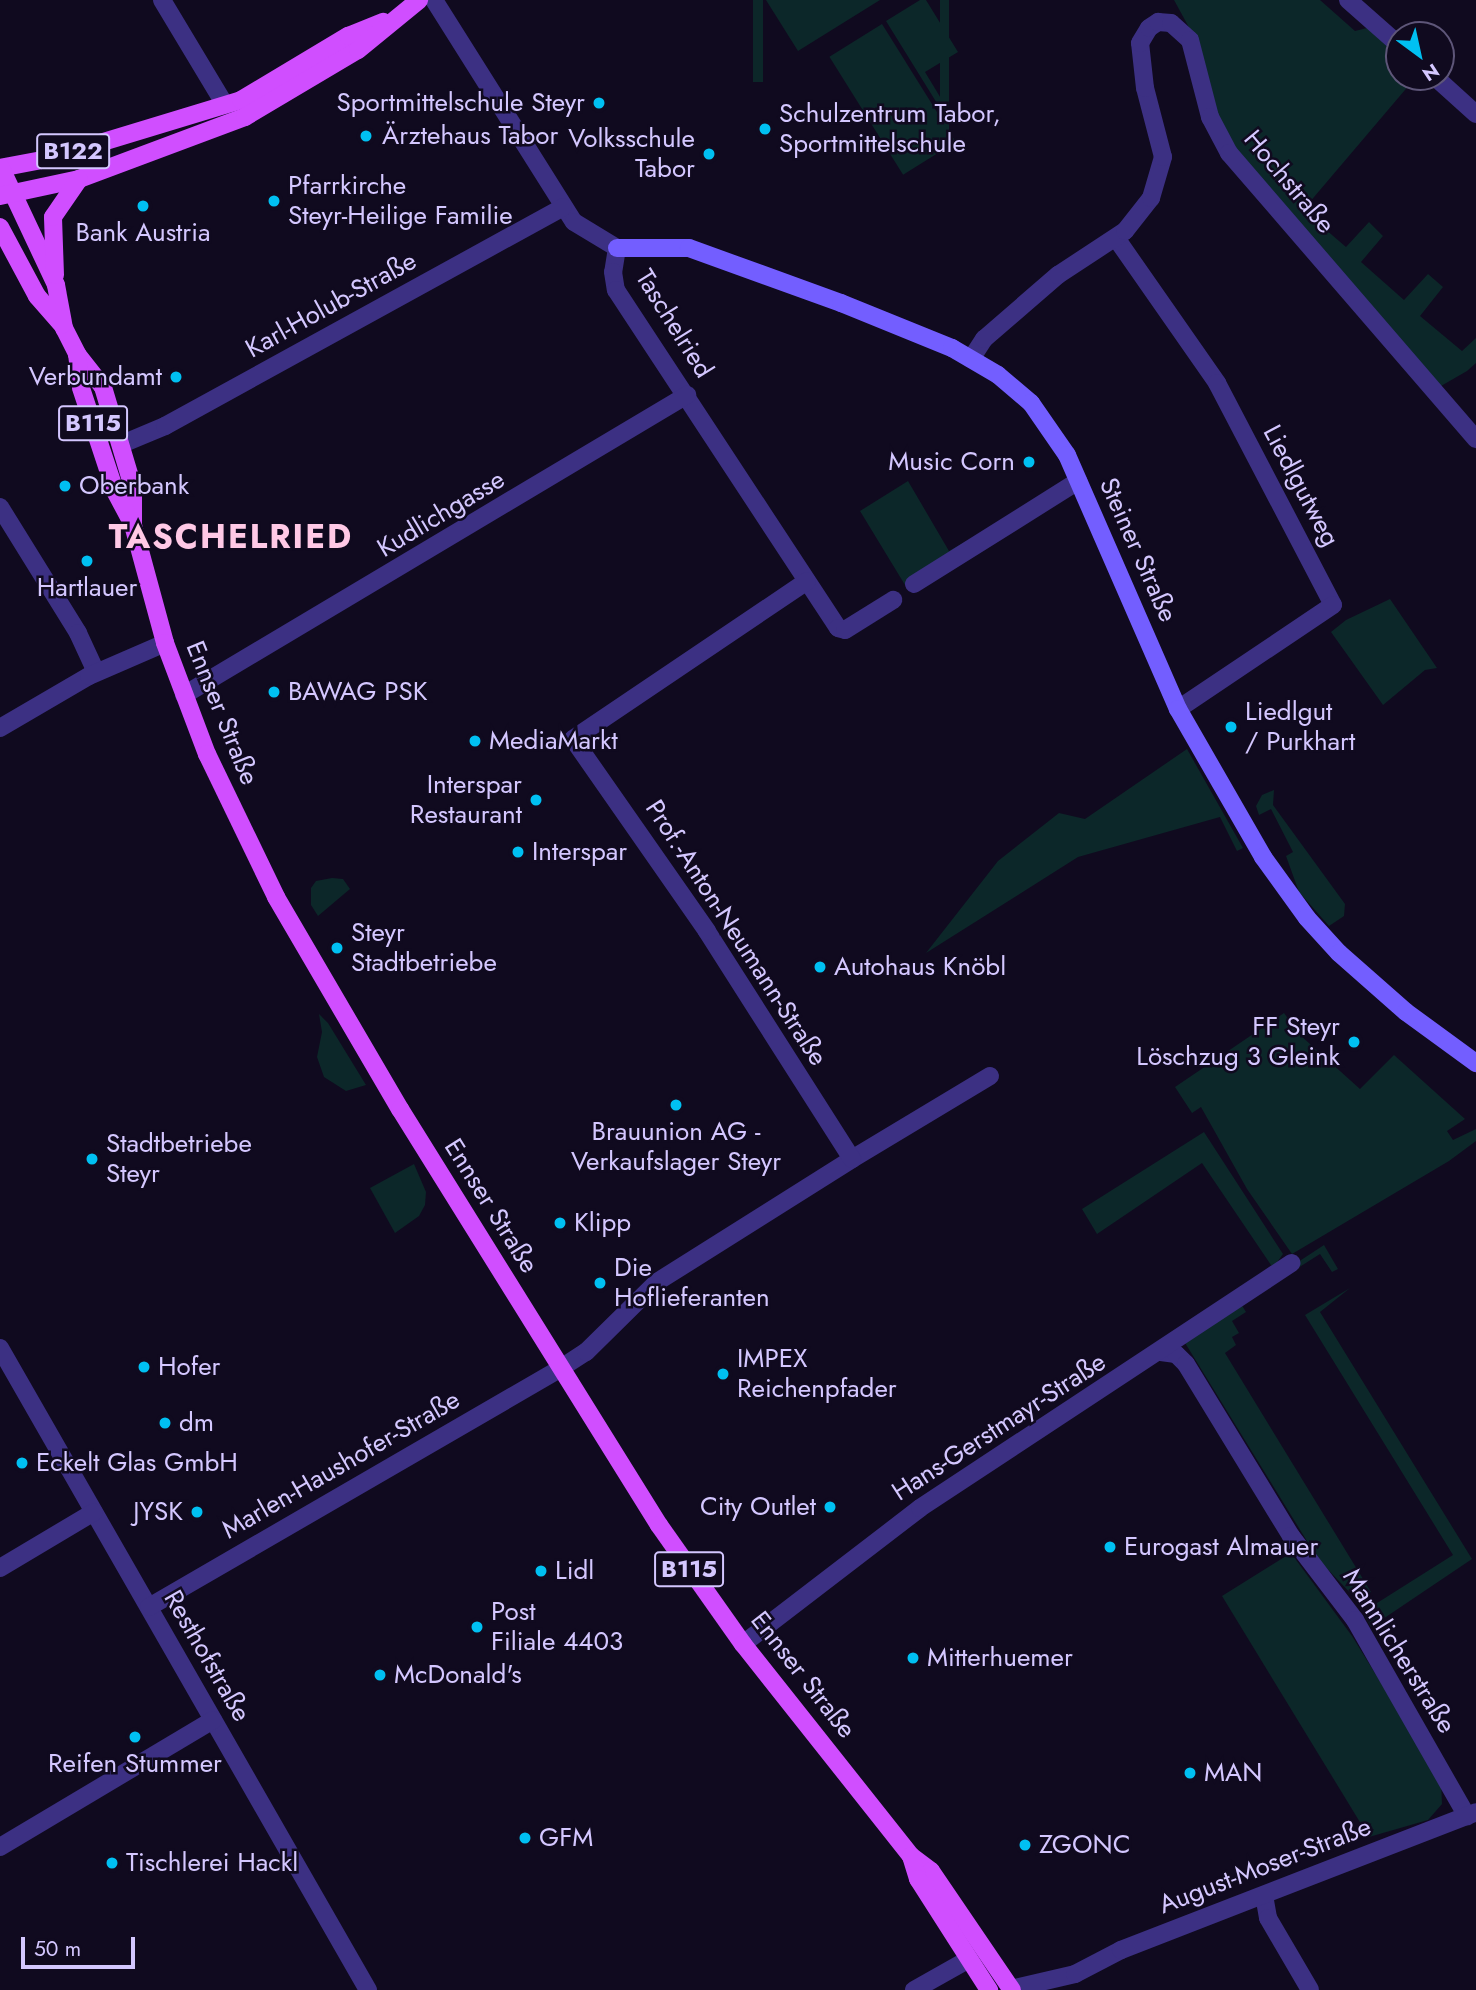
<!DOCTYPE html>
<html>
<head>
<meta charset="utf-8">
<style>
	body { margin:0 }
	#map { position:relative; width:1476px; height:1990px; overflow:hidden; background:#100a1f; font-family:Jost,sans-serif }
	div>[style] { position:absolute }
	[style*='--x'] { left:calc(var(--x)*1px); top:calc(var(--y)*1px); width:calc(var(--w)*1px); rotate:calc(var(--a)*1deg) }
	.green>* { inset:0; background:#0c2729; transform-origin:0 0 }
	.street>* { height:18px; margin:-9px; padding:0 9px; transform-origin:9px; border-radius:9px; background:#3c3083 }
	.secondary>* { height:18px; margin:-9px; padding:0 9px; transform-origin:9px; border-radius:9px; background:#735eff }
	.primary>* { height:18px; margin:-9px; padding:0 9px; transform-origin:9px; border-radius:9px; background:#d04eff }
	.dots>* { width:19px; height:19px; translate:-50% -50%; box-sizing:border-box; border:4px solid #100a1f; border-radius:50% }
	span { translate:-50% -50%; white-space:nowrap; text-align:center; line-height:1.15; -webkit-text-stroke:5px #100a1f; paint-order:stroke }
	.shield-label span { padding:2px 5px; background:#100a1f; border:2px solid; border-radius:5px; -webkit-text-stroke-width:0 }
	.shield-label { font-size:24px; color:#d4c7ff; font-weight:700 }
	.poi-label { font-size:26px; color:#d4c7ff }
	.right { translate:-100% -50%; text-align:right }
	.left { translate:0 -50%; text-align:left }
	.street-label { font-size:26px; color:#d4c7ff }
	.district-label { font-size:33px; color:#ffc9e6; font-weight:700; letter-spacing:2px }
	.north { position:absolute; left:1385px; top:21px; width:70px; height:70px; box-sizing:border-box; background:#100a1f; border:2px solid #5e5679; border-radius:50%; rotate:147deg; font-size:19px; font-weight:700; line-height:28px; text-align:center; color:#d4c7ff }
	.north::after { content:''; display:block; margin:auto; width:24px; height:32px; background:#00c0f2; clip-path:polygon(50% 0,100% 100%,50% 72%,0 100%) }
	.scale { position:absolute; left:21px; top:1937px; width:114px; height:32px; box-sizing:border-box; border:4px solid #d4c7ff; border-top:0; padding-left:9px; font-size:21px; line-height:24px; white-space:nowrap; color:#d4c7ff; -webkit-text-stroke:5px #100a1f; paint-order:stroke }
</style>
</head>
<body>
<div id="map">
	<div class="green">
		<i style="left:753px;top:0;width:10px;height:82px"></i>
		<i style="clip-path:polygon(766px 0,880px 0,798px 51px)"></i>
		<i style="clip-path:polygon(920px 0,926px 0,958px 52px,925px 72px,948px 110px,943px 113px,886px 21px)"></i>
		<i style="left:940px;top:0;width:9px;height:137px"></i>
		<i style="clip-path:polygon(1174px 0,1320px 0,1355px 31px,1367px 28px,1399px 56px,1399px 77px,1416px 77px,1303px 210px,1346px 247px,1369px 222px,1383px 236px,1361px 262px,1404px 300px,1428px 274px,1443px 287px,1420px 316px,1462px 351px,1476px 338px,1476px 363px,1467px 371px,1441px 386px,1243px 160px,1217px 115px,1198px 44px)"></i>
		<i style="left:882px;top:24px;width:139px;height:62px;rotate:58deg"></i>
		<i style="clip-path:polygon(908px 481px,949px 551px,1063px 486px,905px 585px,860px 511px)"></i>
		<i style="clip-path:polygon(1390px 599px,1437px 668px,1425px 670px,1383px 705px,1331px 632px,1346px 620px)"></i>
		<i style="clip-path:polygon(1187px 749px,1243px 848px,1237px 851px,1220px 817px,1078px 857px,926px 953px,998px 861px,1059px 813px,1085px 819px)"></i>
		<i style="clip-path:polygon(1274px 790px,1273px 805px,1345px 904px,1344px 916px,1329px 926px,1299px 892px,1286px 856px,1293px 852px,1271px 809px,1259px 815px,1256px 806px,1262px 795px)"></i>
		<i style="clip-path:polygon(332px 878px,343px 879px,350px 889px,318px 916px,311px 905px,311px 888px,316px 881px)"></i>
		<i style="clip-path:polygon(1284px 1013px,1300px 1035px,1360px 1089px,1394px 1055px,1465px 1119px,1447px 1131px,1453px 1140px,1476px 1129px,1476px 1141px,1449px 1161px,1292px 1254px,1247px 1189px,1201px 1107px,1192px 1113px,1175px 1087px)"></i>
		<i style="clip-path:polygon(319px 1014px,328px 1023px,366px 1085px,346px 1091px,324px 1077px,317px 1057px,322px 1032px)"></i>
		<i style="clip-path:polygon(1204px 1132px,1283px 1254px,1273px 1268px,1202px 1163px,1097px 1234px,1082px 1209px)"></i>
		<i style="clip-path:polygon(414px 1164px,426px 1192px,425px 1205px,419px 1216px,395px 1233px,370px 1188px)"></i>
		<i style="clip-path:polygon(1324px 1245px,1338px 1269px,1332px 1272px,1320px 1254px,1241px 1304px,1246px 1312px,1232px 1321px,1239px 1333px,1232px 1337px,1236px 1345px,1225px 1353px,1371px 1592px,1356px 1599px,1318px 1559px,1182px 1338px)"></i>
		<i style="clip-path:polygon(1350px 1288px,1320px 1312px,1472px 1559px,1371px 1627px,1364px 1615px,1366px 1610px,1453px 1555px,1305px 1315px)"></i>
		<i style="clip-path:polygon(1291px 1553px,1352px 1636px,1441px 1780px,1442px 1804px,1428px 1820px,1369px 1837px,1222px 1596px)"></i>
	</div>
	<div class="street">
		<i style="--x:162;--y:0;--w:122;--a:59"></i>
		<i style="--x:434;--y:0;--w:262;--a:57.8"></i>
		<i style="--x:574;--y:222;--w:50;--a:31.2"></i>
		<i style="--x:617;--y:248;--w:24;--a:99"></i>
		<i style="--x:613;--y:272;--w:18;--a:81"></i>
		<i style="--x:616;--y:290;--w:404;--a:56.7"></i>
		<i style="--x:838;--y:628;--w:7;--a:16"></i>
		<i style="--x:845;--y:630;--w:57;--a:-32"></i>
		<i style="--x:1348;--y:0;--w:68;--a:41.4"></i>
		<i style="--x:1435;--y:77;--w:55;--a:42.1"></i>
		<i style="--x:1116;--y:238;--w:177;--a:55.1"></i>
		<i style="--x:1217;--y:383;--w:250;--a:62.4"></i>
		<i style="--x:1333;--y:605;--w:187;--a:146.1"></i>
		<i style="--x:971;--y:359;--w:24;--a:-57"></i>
		<i style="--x:984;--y:339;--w:98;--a:-40.9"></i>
		<i style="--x:1058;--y:275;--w:80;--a:-33.3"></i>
		<i style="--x:1125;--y:231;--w:42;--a:-51.8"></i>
		<i style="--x:1151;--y:198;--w:43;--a:-73.7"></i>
		<i style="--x:1163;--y:157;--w:71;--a:-104.6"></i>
		<i style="--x:1145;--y:88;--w:45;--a:-96.3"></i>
		<i style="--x:1140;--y:43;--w:17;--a:-59"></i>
		<i style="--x:1149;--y:28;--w:11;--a:-34"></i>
		<i style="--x:1158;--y:22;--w:13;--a:4"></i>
		<i style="--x:1171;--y:23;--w:25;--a:42"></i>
		<i style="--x:1190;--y:40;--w:80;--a:75.4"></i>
		<i style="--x:1210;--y:117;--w:41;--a:62.2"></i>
		<i style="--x:1229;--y:153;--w:378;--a:49.2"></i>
		<i style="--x:122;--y:444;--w:47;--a:-22.7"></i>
		<i style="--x:165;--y:426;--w:454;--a:-28.8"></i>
		<i style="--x:0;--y:507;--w:148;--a:58.2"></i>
		<i style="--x:78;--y:633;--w:43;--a:65.2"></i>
		<i style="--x:914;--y:584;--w:194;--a:-32.1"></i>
		<i style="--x:184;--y:695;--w:586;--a:-30.81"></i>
		<i style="--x:0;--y:728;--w:103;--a:-30.3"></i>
		<i style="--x:89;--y:676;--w:83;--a:-23.5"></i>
		<i style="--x:852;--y:1159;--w:161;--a:-31"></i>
		<i style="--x:0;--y:1348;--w:740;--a:60.18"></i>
		<i style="--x:1161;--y:1352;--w:15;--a:8"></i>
		<i style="--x:1176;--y:1354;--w:14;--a:45"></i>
		<i style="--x:1186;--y:1364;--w:202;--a:58.6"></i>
		<i style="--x:1291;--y:1536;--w:106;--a:52.7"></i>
		<i style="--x:1355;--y:1620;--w:226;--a:60.3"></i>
		<i style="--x:0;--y:1568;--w:109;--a:-30.8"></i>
		<i style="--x:149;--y:1607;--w:476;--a:-30.1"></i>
		<i style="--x:561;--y:1368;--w:30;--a:-33"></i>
		<i style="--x:586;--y:1352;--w:100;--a:-44.6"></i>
		<i style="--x:657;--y:1282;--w:231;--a:-32.2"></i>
		<i style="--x:852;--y:1159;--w:270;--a:-122.5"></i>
		<i style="--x:707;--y:931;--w:234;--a:-124.9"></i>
		<i style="--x:573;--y:739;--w:282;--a:-34"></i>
		<i style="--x:743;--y:1644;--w:223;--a:-37.5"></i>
		<i style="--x:920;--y:1508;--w:445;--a:-33.4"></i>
		<i style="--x:0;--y:1847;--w:248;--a:-30.8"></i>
		<i style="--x:1264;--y:1895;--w:23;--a:80"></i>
		<i style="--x:1268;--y:1918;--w:83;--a:59.7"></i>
		<i style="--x:1011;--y:1989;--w:66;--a:-13.2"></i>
		<i style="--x:1075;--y:1974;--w:52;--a:-27.6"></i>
		<i style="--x:1121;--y:1950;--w:381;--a:-21.2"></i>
		<i style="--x:914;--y:1990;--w:63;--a:-29.4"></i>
	</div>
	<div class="secondary">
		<i style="--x:617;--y:248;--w:72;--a:0"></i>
		<i style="--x:689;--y:248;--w:162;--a:19.9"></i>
		<i style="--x:841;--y:303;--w:120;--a:22.1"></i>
		<i style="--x:952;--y:348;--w:53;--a:30.4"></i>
		<i style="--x:998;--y:375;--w:43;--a:40.3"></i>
		<i style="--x:1031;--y:403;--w:63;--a:55.3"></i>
		<i style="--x:1067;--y:455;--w:277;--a:66.4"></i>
		<i style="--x:1178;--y:709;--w:171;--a:60.1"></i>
		<i style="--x:1263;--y:857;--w:75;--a:54.2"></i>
		<i style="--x:1307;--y:918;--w:47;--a:47.6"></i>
		<i style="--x:1339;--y:953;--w:89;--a:41.4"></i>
		<i style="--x:1406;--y:1012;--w:87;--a:36.1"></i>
	</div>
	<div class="primary">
		<i style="--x:0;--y:168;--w:48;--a:-10.8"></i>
		<i style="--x:47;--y:159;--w:203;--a:-16.9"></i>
		<i style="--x:241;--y:100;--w:125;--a:-30.9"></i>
		<i style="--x:348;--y:36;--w:38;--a:-22"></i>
		<i style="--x:1;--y:168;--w:129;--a:64.8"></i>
		<i style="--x:56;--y:285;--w:44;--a:79.5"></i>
		<i style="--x:64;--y:328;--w:29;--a:63"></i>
		<i style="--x:77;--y:354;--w:42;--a:51.8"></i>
		<i style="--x:103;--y:387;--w:104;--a:73.3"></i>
		<i style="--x:133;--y:487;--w:38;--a:90"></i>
		<i style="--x:133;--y:525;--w:122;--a:74.8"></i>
		<i style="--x:165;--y:643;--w:119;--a:69.3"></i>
		<i style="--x:207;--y:754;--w:159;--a:64.2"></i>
		<i style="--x:276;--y:897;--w:246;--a:59.7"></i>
		<i style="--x:400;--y:1109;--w:490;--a:58.1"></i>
		<i style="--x:659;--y:1525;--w:146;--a:54.8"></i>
		<i style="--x:743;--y:1644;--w:270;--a:51.6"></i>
		<i style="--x:911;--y:1856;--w:25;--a:37"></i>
		<i style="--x:931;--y:1871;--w:144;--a:55.8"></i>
		<i style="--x:0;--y:196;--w:81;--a:-12.1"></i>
		<i style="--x:79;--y:179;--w:177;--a:-20.5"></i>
		<i style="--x:245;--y:117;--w:131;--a:-30.7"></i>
		<i style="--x:358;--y:50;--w:79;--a:-39.3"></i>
		<i style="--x:0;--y:227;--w:78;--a:61.8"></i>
		<i style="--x:37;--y:296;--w:38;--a:49"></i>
		<i style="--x:55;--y:275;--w:58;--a:-92"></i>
		<i style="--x:53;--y:217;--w:46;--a:-55.6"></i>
		<i style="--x:77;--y:354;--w:34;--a:83"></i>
		<i style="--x:81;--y:388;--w:108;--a:71.7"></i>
		<i style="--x:115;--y:491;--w:36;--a:62"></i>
		<i style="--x:911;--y:1856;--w:24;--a:73"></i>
		<i style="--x:918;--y:1879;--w:132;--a:57.4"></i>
	</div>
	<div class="dots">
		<i style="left:599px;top:103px;background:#00c0f2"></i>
		<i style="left:765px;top:129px;background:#00c0f2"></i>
		<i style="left:366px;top:136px;background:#00c0f2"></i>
		<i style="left:709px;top:154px;background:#00c0f2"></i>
		<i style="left:274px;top:201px;background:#00c0f2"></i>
		<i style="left:143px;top:206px;background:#00c0f2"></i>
		<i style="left:176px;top:377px;background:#00c0f2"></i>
		<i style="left:1029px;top:462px;background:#00c0f2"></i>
		<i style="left:65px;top:486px;background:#00c0f2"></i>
		<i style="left:87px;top:561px;background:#00c0f2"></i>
		<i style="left:274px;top:692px;background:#00c0f2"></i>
		<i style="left:1231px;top:727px;background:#00c0f2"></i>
		<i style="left:475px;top:741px;background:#00c0f2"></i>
		<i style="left:536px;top:800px;background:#00c0f2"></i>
		<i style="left:518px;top:852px;background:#00c0f2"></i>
		<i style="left:337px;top:948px;background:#00c0f2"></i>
		<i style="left:820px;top:967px;background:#00c0f2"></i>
		<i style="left:1354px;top:1042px;background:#00c0f2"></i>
		<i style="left:676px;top:1105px;background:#00c0f2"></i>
		<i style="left:92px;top:1159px;background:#00c0f2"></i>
		<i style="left:560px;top:1223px;background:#00c0f2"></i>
		<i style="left:600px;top:1283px;background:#00c0f2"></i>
		<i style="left:144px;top:1367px;background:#00c0f2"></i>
		<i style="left:723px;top:1374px;background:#00c0f2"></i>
		<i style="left:165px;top:1423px;background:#00c0f2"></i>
		<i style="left:22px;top:1463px;background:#00c0f2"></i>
		<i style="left:830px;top:1507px;background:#00c0f2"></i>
		<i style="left:197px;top:1512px;background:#00c0f2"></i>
		<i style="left:1110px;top:1547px;background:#00c0f2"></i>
		<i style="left:541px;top:1571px;background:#00c0f2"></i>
		<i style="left:477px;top:1627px;background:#00c0f2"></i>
		<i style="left:913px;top:1658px;background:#00c0f2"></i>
		<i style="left:380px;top:1675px;background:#00c0f2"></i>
		<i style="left:135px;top:1737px;background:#00c0f2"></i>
		<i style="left:1190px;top:1773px;background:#00c0f2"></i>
		<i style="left:525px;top:1838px;background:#00c0f2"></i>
		<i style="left:1025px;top:1845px;background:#00c0f2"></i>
		<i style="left:112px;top:1863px;background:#00c0f2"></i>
	</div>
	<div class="shield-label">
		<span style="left:73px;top:151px">B122</span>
		<span style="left:93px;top:423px">B115</span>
		<span style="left:689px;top:1569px">B115</span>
	</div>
	<div class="poi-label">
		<span class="right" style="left:585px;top:103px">Sportmittelschule Steyr</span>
		<span class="left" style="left:779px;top:129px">Schulzentrum Tabor,<br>Sportmittelschule</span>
		<span class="left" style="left:382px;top:136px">Ärztehaus Tabor</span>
		<span class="right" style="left:695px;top:154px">Volksschule<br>Tabor</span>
		<span class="left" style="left:288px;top:201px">Pfarrkirche<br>Steyr-Heilige Familie</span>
		<span style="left:143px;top:233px">Bank Austria</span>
		<span class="right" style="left:162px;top:377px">Verbundamt</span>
		<span class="right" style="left:1015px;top:462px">Music Corn</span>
		<span class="left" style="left:79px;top:486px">Oberbank</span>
		<span style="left:87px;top:588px">Hartlauer</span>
		<span class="left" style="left:288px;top:692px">BAWAG PSK</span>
		<span class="left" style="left:1245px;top:727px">Liedlgut<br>/ Purkhart</span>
		<span class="left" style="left:489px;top:741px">MediaMarkt</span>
		<span class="right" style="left:522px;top:800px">Interspar<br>Restaurant</span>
		<span class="left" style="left:532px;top:852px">Interspar</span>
		<span class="left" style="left:351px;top:948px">Steyr<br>Stadtbetriebe</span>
		<span class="left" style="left:834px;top:967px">Autohaus Knöbl</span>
		<span class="right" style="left:1340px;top:1042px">FF Steyr<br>Löschzug 3 Gleink</span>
		<span style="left:676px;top:1147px">Brauunion AG -<br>Verkaufslager Steyr</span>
		<span class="left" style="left:106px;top:1159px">Stadtbetriebe<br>Steyr</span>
		<span class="left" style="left:574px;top:1223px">Klipp</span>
		<span class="left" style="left:614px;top:1283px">Die<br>Hoflieferanten</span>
		<span class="left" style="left:737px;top:1374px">IMPEX<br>Reichenpfader</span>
		<span class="left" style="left:158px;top:1367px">Hofer</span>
		<span class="left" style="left:179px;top:1423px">dm</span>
		<span class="left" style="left:36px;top:1463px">Eckelt Glas GmbH</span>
		<span class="right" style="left:816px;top:1507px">City Outlet</span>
		<span class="right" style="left:183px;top:1512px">JYSK</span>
		<span class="left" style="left:1124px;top:1547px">Eurogast Almauer</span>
		<span class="left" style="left:555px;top:1571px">Lidl</span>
		<span class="left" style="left:491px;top:1627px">Post<br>Filiale 4403</span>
		<span class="left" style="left:927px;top:1658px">Mitterhuemer</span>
		<span class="left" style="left:394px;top:1675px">McDonald's</span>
		<span style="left:135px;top:1764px">Reifen Stummer</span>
		<span class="left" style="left:1204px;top:1773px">MAN</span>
		<span class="left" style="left:539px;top:1838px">GFM</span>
		<span class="left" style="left:1039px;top:1845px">ZGONC</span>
		<span class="left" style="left:126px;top:1863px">Tischlerei Hackl</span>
	</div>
	<div class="street-label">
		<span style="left:1289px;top:182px;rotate:50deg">Hochstraße</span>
		<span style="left:331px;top:305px;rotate:-29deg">Karl-Holub-Straße</span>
		<span style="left:674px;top:324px;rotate:58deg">Taschelried</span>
		<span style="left:1301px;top:486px;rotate:62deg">Liedlgutweg</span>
		<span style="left:441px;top:514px;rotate:-31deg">Kudlichgasse</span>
		<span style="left:1138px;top:550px;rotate:66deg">Steiner Straße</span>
		<span style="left:222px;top:713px;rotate:68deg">Ennser Straße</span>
		<span style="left:736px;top:933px;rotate:57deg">Prof.-Anton-Neumann-Straße</span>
		<span style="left:491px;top:1206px;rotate:58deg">Ennser Straße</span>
		<span style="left:999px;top:1427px;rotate:-33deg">Hans-Gerstmayr-Straße</span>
		<span style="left:341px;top:1465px;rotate:-30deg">Marlen-Haushofer-Straße</span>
		<span style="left:1399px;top:1651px;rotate:58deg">Mannlicherstraße</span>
		<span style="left:207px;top:1656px;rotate:60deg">Resthofstraße</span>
		<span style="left:803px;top:1675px;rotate:52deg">Ennser Straße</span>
		<span style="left:1265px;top:1866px;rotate:-21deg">August-Moser-Straße</span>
	</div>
	<div class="district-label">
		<span style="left:231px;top:537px">TASCHELRIED</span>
	</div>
	<div class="north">N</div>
	<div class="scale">50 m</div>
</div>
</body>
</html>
